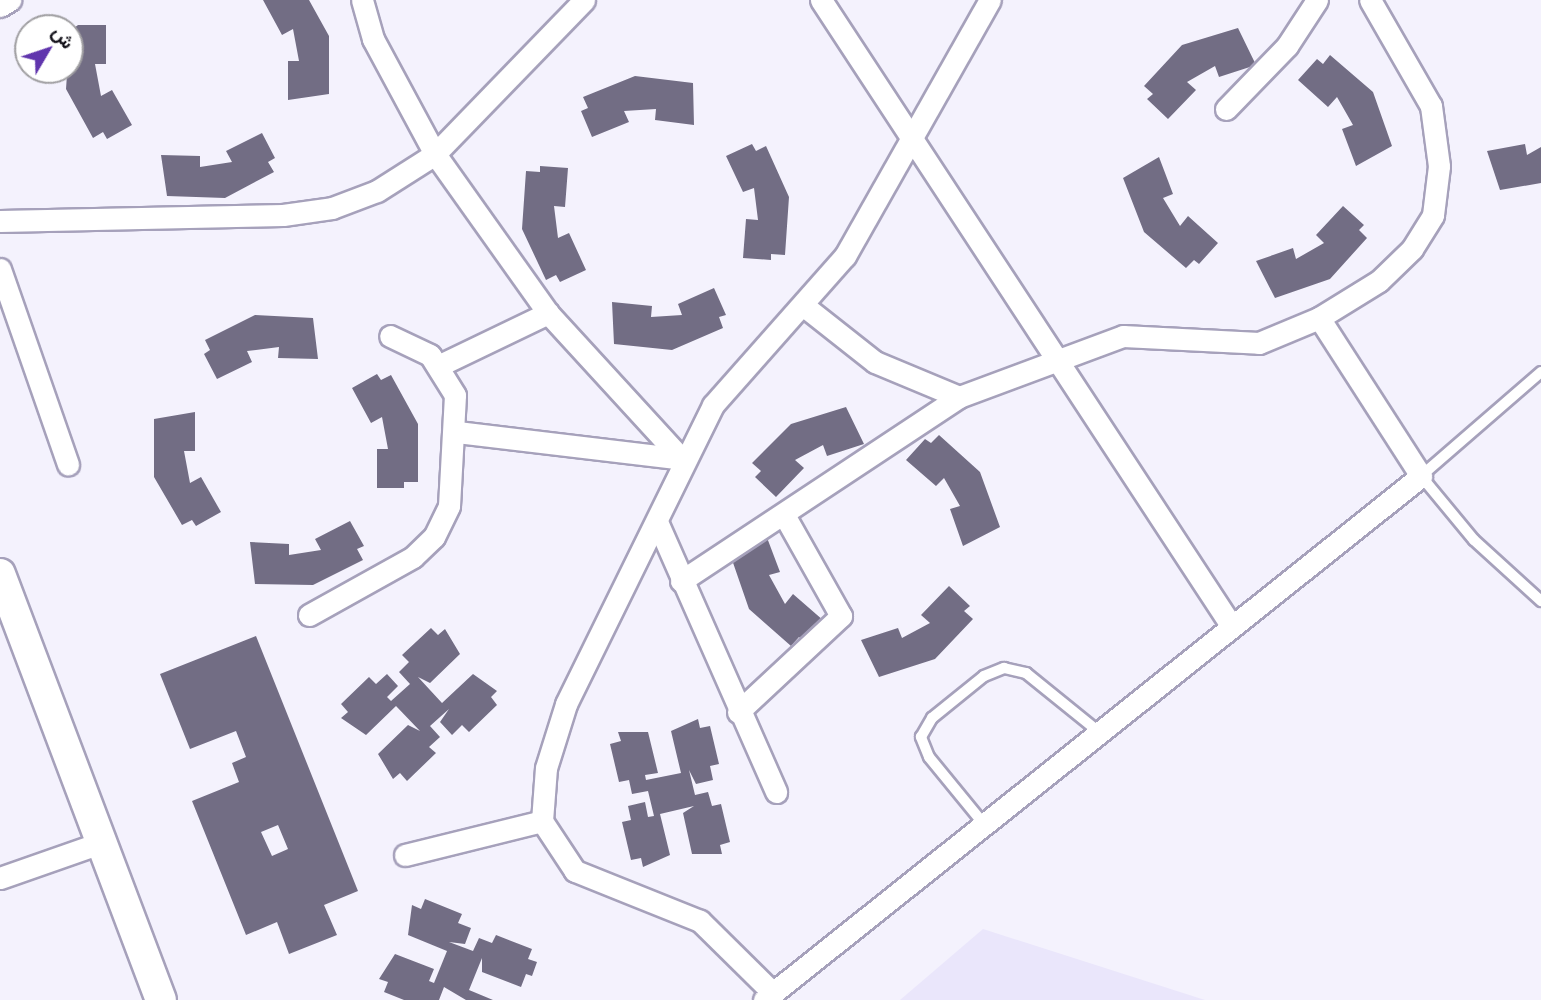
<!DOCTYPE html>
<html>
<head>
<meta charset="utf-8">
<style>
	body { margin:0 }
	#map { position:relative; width:1541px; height:1000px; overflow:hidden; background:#f4f2fd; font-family:Lato,Vazirmatn,sans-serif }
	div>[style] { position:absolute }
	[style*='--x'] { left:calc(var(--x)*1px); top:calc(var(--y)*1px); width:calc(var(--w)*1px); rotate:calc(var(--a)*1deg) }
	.built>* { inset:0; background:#eae6fb }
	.building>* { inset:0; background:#726d84 }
	.roads { filter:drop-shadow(2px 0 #a6a1bb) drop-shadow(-2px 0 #a6a1bb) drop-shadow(0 2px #a6a1bb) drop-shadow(0 -2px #a6a1bb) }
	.service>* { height:10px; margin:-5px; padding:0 5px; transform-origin:5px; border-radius:5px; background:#fff }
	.minor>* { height:21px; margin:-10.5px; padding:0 10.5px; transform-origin:10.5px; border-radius:10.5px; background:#fff }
	.secondary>* { height:30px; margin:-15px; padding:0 15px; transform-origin:15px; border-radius:15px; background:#fff }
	span { translate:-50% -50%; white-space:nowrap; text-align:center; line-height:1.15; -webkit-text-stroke:5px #fff; paint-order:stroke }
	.north { position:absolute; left:14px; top:14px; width:70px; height:70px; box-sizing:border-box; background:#fff; border:2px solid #a09fa2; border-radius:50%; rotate:51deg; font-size:19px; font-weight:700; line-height:28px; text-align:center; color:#110f17 }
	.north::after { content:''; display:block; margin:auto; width:24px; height:32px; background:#6035ad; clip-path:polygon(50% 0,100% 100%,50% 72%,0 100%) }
</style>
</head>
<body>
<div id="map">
	<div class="built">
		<i style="clip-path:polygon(983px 929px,1205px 1000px,900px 1000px)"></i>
	</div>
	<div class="building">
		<i style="clip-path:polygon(263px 0,309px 0,329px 36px,329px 94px,288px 100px,288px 61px,299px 61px,293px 29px,282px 35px)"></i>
		<i style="clip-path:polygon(78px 25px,106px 25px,106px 64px,95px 64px,101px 96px,112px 90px,132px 125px,107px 139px,103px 132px,93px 138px,66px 89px,70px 31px)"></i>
		<i style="clip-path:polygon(1238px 28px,1256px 65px,1219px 77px,1215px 66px,1187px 82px,1196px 90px,1168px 119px,1147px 99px,1153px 94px,1144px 86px,1182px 45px)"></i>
		<i style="clip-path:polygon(1330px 55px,1373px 92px,1392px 146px,1356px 166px,1342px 129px,1353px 125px,1337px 97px,1328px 107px,1298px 80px,1317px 59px,1323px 64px)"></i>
		<i style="clip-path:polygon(635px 76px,693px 83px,694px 125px,655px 120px,656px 109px,624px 111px,629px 122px,592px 137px,581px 111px,588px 108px,583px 97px)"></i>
		<i style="clip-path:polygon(262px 133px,275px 158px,268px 162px,274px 172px,225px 198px,167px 196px,161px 155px,200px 156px,200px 167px,232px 162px,226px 151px)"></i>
		<i style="clip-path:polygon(752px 144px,756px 151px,766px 146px,789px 197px,785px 255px,771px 254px,771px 260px,743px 258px,746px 219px,758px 220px,754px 188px,743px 192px,726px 156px)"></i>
		<i style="clip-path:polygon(1525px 144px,1527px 155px,1541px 147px,1541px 183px,1500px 190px,1487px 151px)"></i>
		<i style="clip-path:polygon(1159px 157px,1173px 194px,1163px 198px,1180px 226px,1188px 216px,1218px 243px,1199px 264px,1194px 260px,1186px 268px,1144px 232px,1123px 178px)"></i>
		<i style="clip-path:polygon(540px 166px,568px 168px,565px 207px,554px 206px,558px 238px,569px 233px,586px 270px,560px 282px,556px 275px,546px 280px,522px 229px,526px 171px,540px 172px)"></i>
		<i style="clip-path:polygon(1343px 206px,1364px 225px,1359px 230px,1367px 238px,1330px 279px,1275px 298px,1256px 261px,1293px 248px,1296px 259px,1324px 243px,1316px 235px)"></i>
		<i style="clip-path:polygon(714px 288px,726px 315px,719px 317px,723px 328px,672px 350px,614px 344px,612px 302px,652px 306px,651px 317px,682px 315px,678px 304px)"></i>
		<i style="clip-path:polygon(255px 315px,313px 318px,318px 359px,278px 358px,279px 347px,247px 351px,252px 362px,217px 379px,204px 354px,210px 350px,205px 340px)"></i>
		<i style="clip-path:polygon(377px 374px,381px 380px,391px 375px,418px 424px,418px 482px,404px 482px,404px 488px,377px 488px,377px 449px,388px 449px,382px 417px,371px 423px,352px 388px)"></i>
		<i style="clip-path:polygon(846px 407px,864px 444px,827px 456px,823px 445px,795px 460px,804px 468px,776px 497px,755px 477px,761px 471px,752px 463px,791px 424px)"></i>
		<i style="clip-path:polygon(195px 412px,195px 451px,184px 451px,190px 483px,201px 477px,221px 512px,196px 526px,192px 520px,182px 525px,154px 477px,154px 419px)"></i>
		<i style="clip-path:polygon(939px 435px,980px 472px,1000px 527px,963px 546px,950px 509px,960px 506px,944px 478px,936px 486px,906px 460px,925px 439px,931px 443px)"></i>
		<i style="clip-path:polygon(350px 521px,364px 546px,357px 549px,363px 560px,313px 585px,255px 584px,250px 542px,289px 544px,289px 555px,321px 550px,315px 539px)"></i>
		<i style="clip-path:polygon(766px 535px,780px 572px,769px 575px,785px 604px,793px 594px,824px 621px,805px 642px,799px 637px,791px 646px,749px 609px,730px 554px)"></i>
		<i style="clip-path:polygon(949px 586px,970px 606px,964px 611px,973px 619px,935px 659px,879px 677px,861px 640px,898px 628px,902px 638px,930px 623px,921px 615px)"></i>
		<i style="clip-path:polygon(431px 628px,438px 635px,445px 629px,460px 654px,430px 683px,418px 677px,442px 703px,473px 674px,497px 691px,491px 697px,497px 705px,469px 732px,462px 725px,452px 735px,440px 722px,449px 709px,430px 726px,440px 737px,429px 747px,436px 753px,407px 781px,400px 773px,393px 779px,378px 754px,408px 725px,420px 731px,396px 706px,366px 735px,341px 718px,348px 712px,341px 704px,369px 677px,376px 684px,387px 674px,398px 686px,387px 697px,391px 701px,410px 684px,399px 672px,409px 662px,402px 655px)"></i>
		<i style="clip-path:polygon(evenodd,256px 636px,358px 891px,324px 905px,337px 935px,289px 954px,277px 922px,246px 935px,192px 801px,239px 782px,232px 763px,246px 757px,236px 731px,190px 749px,160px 674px,256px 636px,278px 825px,288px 849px,272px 856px,261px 832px,278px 825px)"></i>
		<i style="clip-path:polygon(698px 719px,700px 728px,710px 726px,719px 764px,710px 766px,713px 780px,696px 784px,689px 770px,695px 795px,708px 792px,712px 806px,721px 804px,730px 842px,720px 845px,722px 854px,692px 854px,683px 813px,694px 806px,660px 814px,670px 855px,643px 867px,641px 858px,631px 860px,622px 822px,631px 820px,628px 806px,645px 802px,648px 817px,654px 816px,648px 791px,632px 794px,629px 780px,619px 782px,610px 744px,621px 741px,618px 732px,648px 732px,658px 773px,645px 775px,646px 780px,681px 773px,671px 731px)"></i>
		<i style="clip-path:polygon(425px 899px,462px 914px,458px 923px,471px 928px,465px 944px,449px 942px,473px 951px,479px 938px,492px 943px,496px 935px,532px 949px,528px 959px,537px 962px,532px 976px,526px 974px,521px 987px,482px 972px,482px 958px,469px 990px,493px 1000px,466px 1000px,444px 987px,439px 1000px,404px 1000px,384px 992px,388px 982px,379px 979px,395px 954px,434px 969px,429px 981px,434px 983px,447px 951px,408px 935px,412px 905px,421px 909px)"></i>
	</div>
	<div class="roads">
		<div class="service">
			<i style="--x:1541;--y:372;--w:159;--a:139.1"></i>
			<i style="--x:1421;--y:476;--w:83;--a:50.4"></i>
			<i style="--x:1474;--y:540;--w:91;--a:42.3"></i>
			<i style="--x:983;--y:823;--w:85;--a:-129.3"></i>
			<i style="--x:929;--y:757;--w:22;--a:-112"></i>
			<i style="--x:921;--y:737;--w:22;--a:-60"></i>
			<i style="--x:932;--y:718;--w:67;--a:-38.9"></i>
			<i style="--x:984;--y:676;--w:22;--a:-22"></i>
			<i style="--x:1004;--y:668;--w:23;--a:13"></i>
			<i style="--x:1026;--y:673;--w:92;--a:38.9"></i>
		</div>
		<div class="minor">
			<i style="--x:362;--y:0;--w:41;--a:74.2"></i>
			<i style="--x:373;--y:39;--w:131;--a:61.7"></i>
			<i style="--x:435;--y:154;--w:195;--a:54.6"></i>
			<i style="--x:548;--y:313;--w:198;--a:47.5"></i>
			<i style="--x:821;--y:0;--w:747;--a:56.74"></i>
			<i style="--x:0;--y:6;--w:12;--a:-31"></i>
			<i style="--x:1226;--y:109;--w:88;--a:-45.9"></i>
			<i style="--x:1287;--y:46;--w:55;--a:-56.9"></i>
			<i style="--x:0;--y:221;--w:283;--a:-1.2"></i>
			<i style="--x:283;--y:215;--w:49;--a:-8.1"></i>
			<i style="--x:332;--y:208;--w:48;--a:-20.7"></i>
			<i style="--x:377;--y:191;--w:69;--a:-32.5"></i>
			<i style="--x:435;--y:154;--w:214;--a:-45.9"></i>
			<i style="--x:0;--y:269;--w:207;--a:70.8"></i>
			<i style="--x:804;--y:306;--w:90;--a:38.3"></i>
			<i style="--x:875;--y:362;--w:91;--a:22.6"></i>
			<i style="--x:440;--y:365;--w:120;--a:-25.7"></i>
			<i style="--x:457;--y:432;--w:227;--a:6.8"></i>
			<i style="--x:658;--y:524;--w:293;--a:66.2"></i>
			<i style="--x:681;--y:581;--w:333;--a:-33.5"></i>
			<i style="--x:959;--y:397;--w:175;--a:-20.4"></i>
			<i style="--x:1123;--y:336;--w:136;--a:2.9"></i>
			<i style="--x:1259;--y:343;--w:65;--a:-22.6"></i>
			<i style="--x:1319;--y:318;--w:70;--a:-31.7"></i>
			<i style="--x:1379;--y:281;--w:46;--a:-44.1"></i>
			<i style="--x:1412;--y:249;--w:40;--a:-58"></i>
			<i style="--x:1433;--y:215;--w:49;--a:-83"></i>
			<i style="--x:1439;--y:166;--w:61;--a:-97.6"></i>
			<i style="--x:1431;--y:106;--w:122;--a:-119.9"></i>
			<i style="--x:309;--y:615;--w:119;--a:-29.1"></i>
			<i style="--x:413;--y:557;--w:29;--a:-44"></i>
			<i style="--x:434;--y:537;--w:34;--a:-64"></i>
			<i style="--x:449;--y:506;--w:111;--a:-86.9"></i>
			<i style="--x:455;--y:395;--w:47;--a:-122"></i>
			<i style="--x:430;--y:355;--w:44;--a:-154.6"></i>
			<i style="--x:738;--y:712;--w:141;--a:-43"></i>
			<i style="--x:841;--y:616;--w:116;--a:-119.4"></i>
			<i style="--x:405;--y:855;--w:141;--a:-13.9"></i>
			<i style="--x:0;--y:878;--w:106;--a:-19.3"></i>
			<i style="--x:773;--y:993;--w:103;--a:-135.4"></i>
			<i style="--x:700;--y:921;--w:135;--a:-158.2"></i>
			<i style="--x:575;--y:871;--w:60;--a:-123.4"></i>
			<i style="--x:542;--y:821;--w:53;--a:-85.7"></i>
			<i style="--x:546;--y:768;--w:67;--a:-72.6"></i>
			<i style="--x:566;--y:704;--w:333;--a:-63.8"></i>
			<i style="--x:713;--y:405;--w:199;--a:-48.5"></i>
			<i style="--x:845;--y:256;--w:294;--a:-60.5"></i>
			<i style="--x:764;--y:1000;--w:840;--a:-38.57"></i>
			<i style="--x:1421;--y:476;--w:188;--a:-122.8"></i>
		</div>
		<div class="secondary">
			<i style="--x:0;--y:574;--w:455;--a:69.3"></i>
		</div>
	</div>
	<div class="north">ش</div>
</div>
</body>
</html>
